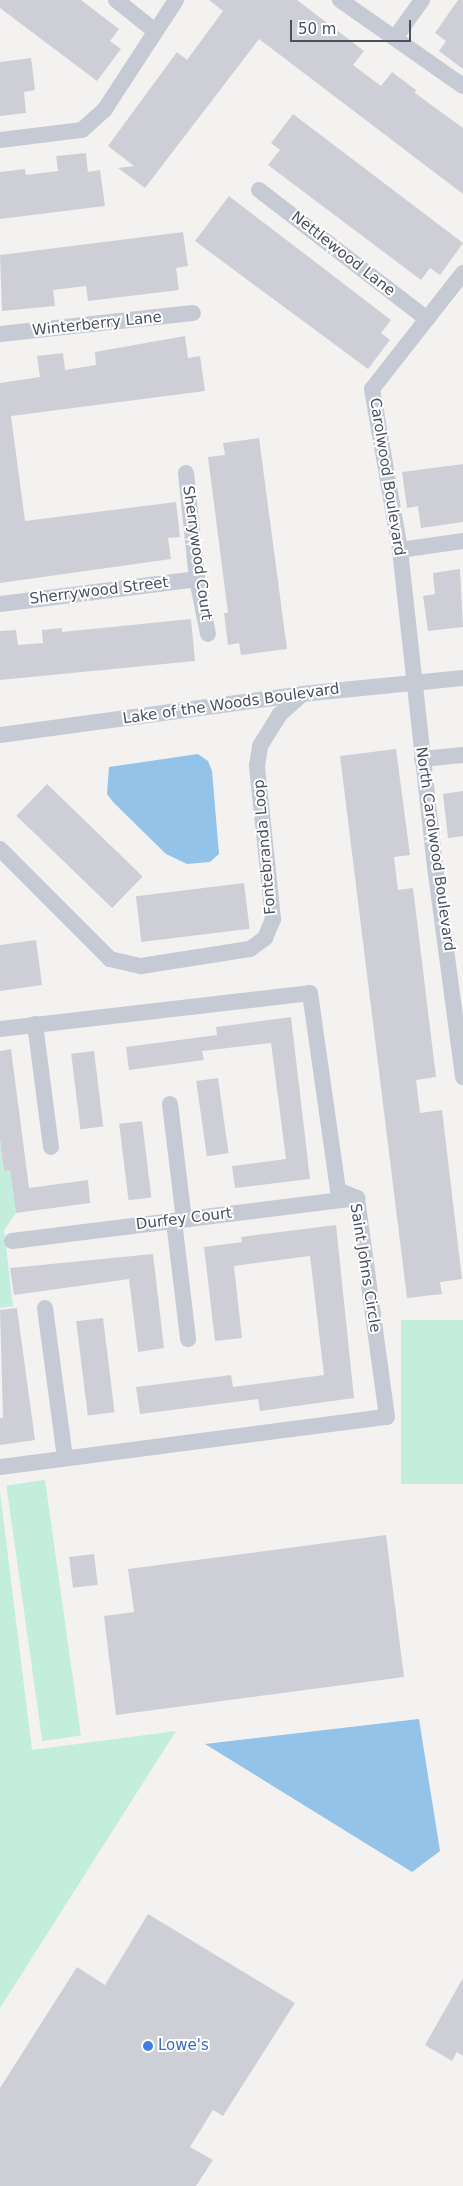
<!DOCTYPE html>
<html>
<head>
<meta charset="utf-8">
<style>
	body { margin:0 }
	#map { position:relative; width:463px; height:2186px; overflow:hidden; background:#f3f2f1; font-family:"DejaVu Sans",sans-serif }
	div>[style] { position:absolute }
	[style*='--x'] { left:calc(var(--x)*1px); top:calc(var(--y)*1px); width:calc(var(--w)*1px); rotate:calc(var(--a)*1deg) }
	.green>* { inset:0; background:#c3eddd; transform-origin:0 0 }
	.water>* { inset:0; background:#93c3e8 }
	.building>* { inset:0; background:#cecfd6; transform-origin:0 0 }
	.minor>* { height:16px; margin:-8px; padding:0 8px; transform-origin:8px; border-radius:8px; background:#c6cad5 }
	.dots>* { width:14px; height:14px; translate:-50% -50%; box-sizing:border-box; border:2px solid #fff; border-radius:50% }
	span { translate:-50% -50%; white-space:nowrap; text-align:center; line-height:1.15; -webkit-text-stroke:4px #fff; paint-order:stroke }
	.street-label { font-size:15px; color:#4a505e }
	.shop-label { font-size:15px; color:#366cbe }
	.left { translate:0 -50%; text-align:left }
	.scale { position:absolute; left:290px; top:20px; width:121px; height:22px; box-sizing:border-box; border:2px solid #4a505e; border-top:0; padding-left:6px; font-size:15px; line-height:18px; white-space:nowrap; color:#4a505e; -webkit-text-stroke:4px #fff; paint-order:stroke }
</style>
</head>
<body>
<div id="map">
	<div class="green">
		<i style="clip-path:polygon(0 1142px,4px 1171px,10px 1170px,16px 1213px,4px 1230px,13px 1306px,0 1308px)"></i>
		<i style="left:463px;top:1320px;width:164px;height:62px;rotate:90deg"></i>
		<i style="left:45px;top:1480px;width:258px;height:39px;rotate:82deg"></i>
		<i style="clip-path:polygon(0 1492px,32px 1750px,176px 1731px,0 2008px)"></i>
	</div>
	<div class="water">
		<i style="clip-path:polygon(198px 754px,208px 761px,212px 771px,219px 854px,210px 862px,187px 864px,166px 854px,113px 802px,107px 794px,109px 767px)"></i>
		<i style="clip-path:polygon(419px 1719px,440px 1851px,412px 1872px,205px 1744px)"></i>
	</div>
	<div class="building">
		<i style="clip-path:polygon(0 0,81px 0,119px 29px,110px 41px,121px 49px,97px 81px,0 8px)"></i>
		<i style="clip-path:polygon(209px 0,297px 0,364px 51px,353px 65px,381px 86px,392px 72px,416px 90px,415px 93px,463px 128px,463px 194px,259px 39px,145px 188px,118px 168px,134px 166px,108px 146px,177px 52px,187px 60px,223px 11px)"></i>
		<i style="clip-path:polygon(458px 0,463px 0,463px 69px,439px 51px,446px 41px,435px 33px)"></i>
		<i style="clip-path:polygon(31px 58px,35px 90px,24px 92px,26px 113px,0 116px,0 62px)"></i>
		<i style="clip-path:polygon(293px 114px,463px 243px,440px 275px,430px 268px,421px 280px,268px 165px,280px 150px,271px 143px)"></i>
		<i style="clip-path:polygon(86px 153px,88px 172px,100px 170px,105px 206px,0 219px,0 172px,25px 169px,26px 175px,58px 171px,56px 156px)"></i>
		<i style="clip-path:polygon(229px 196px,391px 320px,381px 333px,390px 340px,368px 369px,195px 241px)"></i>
		<i style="clip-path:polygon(183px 232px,188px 266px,176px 268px,179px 290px,88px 301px,86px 286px,53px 290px,55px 306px,2px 311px,0 255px)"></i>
		<i style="clip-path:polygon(185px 336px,188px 358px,200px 356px,205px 391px,11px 416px,25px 521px,176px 502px,180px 537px,168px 538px,171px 559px,0 583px,0 383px,40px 377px,37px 356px,63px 353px,65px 370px,96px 365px,95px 352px)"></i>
		<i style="clip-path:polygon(259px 438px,287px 649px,241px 655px,239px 643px,228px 645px,224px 613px,228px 613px,208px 457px,225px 455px,223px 443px)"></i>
		<i style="clip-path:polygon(463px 464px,463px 522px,421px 528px,418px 506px,407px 508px,402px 472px)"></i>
		<i style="clip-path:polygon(460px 569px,463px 627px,428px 631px,423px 596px,435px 594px,433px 573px)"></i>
		<i style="clip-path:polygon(191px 619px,195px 661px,0 680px,0 631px,16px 630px,18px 645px,43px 643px,42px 630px,62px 628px,62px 632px)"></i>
		<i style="clip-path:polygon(396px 749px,410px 855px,394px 857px,398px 890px,413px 888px,436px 1077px,416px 1080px,420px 1113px,442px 1110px,462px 1279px,440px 1282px,442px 1294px,407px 1298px,340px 756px)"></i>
		<i style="left:47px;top:784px;width:133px;height:44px;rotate:44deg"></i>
		<i style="clip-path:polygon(463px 791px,463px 836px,448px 838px,443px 794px)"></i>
		<i style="left:244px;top:883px;width:46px;height:109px;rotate:83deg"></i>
		<i style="clip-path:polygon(36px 940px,42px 985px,0 991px,0 945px)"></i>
		<i style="clip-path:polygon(291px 1017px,310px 1179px,235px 1188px,232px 1166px,286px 1159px,271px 1043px,202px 1051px,204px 1060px,129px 1070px,126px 1047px,217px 1035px,216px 1027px)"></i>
		<i style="clip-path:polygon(11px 1049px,29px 1188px,88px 1180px,90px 1203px,16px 1213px,10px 1170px,4px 1171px,0 1140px,0 1051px)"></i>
		<i style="left:94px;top:1051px;width:76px;height:23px;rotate:83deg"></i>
		<i style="left:218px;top:1078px;width:76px;height:22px;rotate:82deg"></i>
		<i style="left:142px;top:1121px;width:77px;height:23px;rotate:83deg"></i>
		<i style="clip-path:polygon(336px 1225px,354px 1398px,260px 1411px,258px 1399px,140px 1414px,136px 1387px,231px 1375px,233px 1387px,324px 1375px,310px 1256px,234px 1266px,242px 1338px,215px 1341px,204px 1247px,242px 1242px,241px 1237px)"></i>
		<i style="clip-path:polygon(153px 1254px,164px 1348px,138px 1352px,129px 1279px,14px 1295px,10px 1268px)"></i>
		<i style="clip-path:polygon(17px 1308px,35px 1440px,0 1445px,0 1418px,3px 1418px,0 1310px)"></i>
		<i style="left:103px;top:1318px;width:95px;height:27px;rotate:83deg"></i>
		<i style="clip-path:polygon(386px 1535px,404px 1677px,116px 1715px,104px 1616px,134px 1612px,128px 1569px)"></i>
		<i style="left:94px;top:1554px;width:31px;height:25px;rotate:83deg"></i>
		<i style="clip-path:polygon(148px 1914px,295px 2003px,223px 2116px,213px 2110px,190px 2147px,213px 2160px,196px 2186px,0 2186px,0 2088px,77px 1967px,105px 1985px)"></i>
		<i style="clip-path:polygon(463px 1978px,463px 2056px,457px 2052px,452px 2061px,425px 2045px)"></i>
	</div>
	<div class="minor">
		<i style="--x:116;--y:0;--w:50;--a:38.5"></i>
		<i style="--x:340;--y:0;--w:150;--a:35"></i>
		<i style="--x:395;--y:38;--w:47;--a:-54.6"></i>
		<i style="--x:0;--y:140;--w:83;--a:-7"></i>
		<i style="--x:82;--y:130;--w:31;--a:-42"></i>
		<i style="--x:105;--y:109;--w:130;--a:-56.9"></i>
		<i style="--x:259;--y:190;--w:212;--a:37.5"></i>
		<i style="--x:463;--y:273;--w:147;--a:128.1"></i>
		<i style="--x:372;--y:389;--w:163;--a:80.1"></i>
		<i style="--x:400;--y:550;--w:311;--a:83.7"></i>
		<i style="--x:434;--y:859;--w:220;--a:82.4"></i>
		<i style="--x:0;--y:334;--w:194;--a:-6.2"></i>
		<i style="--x:186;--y:473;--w:107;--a:84.1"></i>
		<i style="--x:197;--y:579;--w:56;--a:78.7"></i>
		<i style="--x:400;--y:550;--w:64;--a:-8.1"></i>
		<i style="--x:0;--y:604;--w:199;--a:-7.2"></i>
		<i style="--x:0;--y:735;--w:305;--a:-7.7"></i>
		<i style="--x:302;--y:694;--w:162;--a:-5.7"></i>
		<i style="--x:422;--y:759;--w:41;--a:-5.6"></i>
		<i style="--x:0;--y:849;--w:156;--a:45"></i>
		<i style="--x:110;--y:959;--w:32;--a:13"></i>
		<i style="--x:141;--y:966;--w:110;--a:-8.9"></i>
		<i style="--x:250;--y:949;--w:19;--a:-36"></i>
		<i style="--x:265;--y:938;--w:21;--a:-67"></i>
		<i style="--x:273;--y:919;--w:154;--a:-96"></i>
		<i style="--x:257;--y:766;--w:20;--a:-81"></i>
		<i style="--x:260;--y:746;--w:36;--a:-58"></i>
		<i style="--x:279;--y:715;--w:31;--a:-42"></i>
		<i style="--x:35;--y:1024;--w:124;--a:82.6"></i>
		<i style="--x:0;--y:1029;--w:312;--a:-6.6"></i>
		<i style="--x:310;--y:993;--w:199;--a:81.9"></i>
		<i style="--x:338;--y:1190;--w:21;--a:23"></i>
		<i style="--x:170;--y:1104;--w:116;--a:83.1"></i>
		<i style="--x:174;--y:1221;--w:119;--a:83.2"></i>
		<i style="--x:12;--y:1241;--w:348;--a:-7.1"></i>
		<i style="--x:45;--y:1308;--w:151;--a:82.4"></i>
		<i style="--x:0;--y:1467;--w:390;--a:-7.4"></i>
		<i style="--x:387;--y:1417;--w:221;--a:-97.8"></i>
	</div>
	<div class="dots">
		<i style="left:148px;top:2046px;background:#3f7fe0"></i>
	</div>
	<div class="street-label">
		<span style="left:343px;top:254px;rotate:38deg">Nettlewood Lane</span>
		<span style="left:97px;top:324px;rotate:-6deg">Winterberry Lane</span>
		<span style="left:387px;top:477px;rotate:81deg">Carolwood Boulevard</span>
		<span style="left:197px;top:553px;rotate:82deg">Sherrywood Court</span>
		<span style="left:99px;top:591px;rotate:-7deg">Sherrywood Street</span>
		<span style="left:231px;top:704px;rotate:-8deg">Lake of the Woods Boulevard</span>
		<span style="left:265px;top:847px;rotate:-95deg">Fontebranda Loop</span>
		<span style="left:435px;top:849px;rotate:82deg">North Carolwood Boulevard</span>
		<span style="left:184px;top:1219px;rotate:-7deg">Durfey Court</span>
		<span style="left:365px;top:1268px;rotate:81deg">Saint Johns Circle</span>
	</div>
	<div class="shop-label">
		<span class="left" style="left:158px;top:2046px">Lowe's</span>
	</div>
	<div class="scale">50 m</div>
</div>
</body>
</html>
